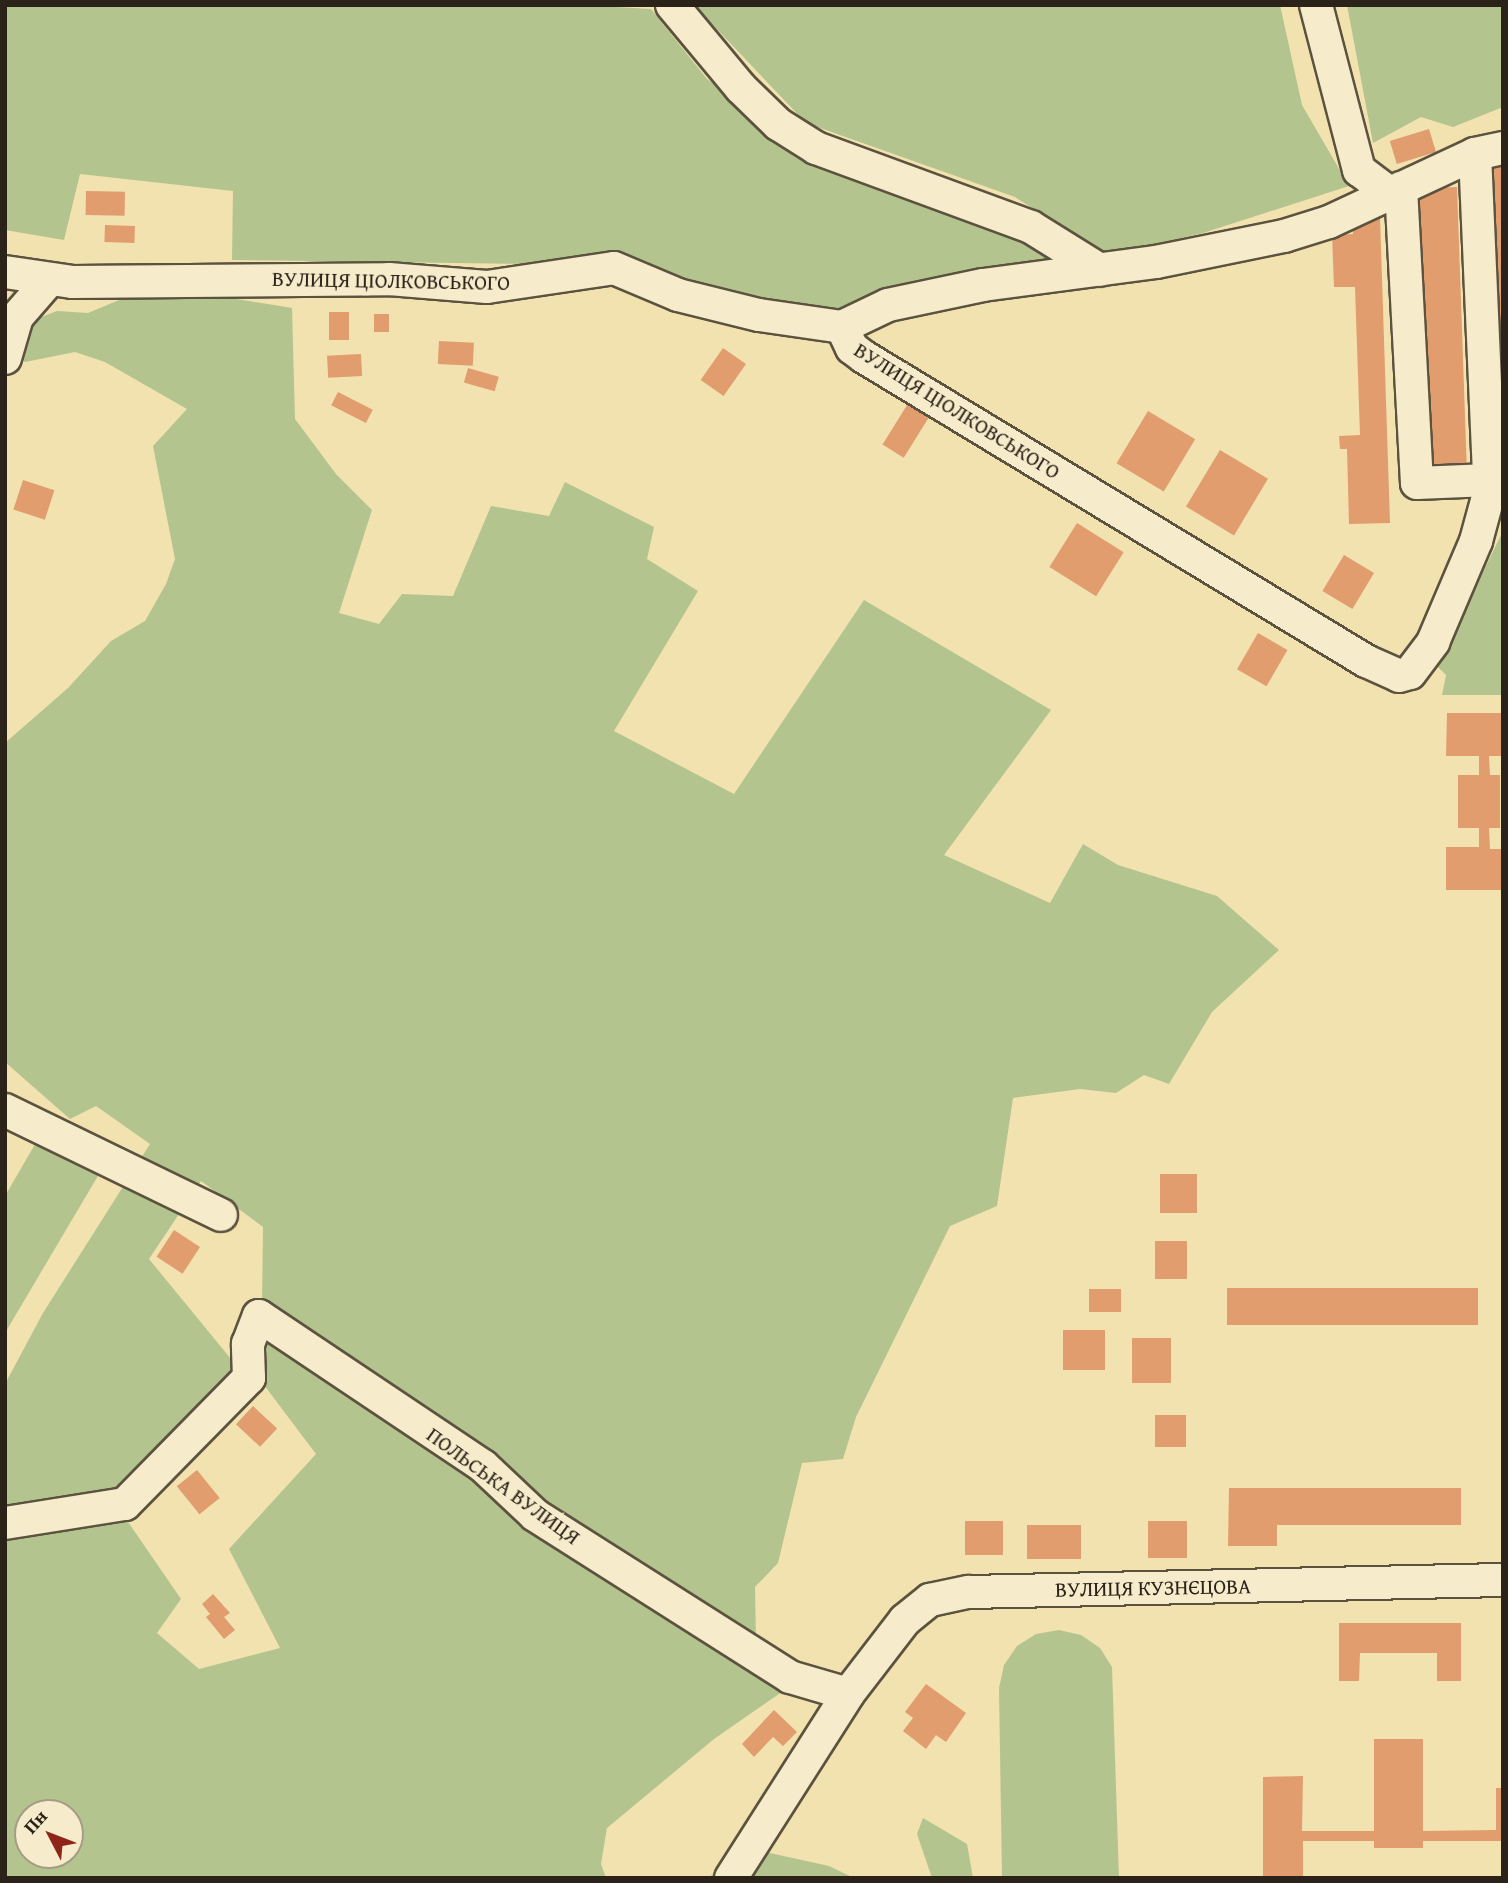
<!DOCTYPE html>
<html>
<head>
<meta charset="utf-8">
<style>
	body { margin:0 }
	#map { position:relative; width:1508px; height:1883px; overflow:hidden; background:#f1e2af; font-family:"Gentium Book Plus",serif }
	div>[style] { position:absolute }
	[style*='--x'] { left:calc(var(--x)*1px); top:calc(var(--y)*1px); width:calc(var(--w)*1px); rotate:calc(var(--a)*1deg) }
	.green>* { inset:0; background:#b4c48f }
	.building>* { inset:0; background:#e19d6e; transform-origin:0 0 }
	.roads { filter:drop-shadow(2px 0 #5c533f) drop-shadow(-2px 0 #5c533f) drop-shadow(0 2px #5c533f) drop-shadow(0 -2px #5c533f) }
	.minor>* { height:32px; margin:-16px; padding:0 16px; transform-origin:16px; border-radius:16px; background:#f6eccb }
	span { translate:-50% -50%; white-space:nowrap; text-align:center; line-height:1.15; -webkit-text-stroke:7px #f6eccb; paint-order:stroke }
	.street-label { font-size:21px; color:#2b231a }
	.frame { position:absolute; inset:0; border:7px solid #2b231a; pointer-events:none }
	.north { position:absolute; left:14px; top:1799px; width:70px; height:70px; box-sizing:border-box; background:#f6eccb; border:2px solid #a59c84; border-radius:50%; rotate:312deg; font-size:19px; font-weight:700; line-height:28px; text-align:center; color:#2b231a }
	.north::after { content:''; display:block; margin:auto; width:24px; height:32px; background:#8f2418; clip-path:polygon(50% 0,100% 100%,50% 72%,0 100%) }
</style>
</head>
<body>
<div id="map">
	<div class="green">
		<i style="clip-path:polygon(5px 5px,582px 5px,651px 9px,707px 79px,807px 152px,1073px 263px,831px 314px,736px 302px,613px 260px,527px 264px,232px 260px,233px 191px,80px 174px,64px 240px,5px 230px)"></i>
		<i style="clip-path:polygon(694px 5px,1280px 5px,1302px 105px,1349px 186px,1203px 233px,1106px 255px,1015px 197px,806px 123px)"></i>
		<i style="clip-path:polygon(1347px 5px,1503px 5px,1503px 107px,1453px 127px,1421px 117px,1373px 143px)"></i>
		<i style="clip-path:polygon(evenodd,193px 292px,292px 308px,295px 419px,336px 474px,372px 510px,339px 613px,379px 624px,402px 594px,453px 596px,491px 506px,549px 516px,565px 482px,654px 527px,647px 559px,698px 591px,614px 731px,734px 794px,864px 600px,1051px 710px,944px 855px,1050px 903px,1083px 844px,1118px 865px,1217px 896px,1279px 950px,1212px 1012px,1169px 1084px,1144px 1075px,1116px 1093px,1080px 1089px,1013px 1098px,997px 1206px,950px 1226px,856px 1417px,843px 1459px,802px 1463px,778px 1563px,755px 1587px,756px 1643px,673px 1584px,540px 1505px,262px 1305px,263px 1227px,201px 1181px,149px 1259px,240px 1370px,126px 1519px,181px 1599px,157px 1633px,199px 1669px,280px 1648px,229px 1549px,316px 1454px,264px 1385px,261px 1353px,274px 1336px,786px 1689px,714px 1739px,607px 1828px,601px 1864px,606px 1878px,5px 1878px,5px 1384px,43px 1313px,150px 1144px,96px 1106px,70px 1119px,5px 1062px,5px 743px,68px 688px,111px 641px,145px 621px,166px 584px,175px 559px,153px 446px,187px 409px,105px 362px,75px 352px,25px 362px,17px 355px,23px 324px,57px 311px,88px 313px,131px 295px,193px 292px,28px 1813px,70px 1813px,70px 1855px,28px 1855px,28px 1813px)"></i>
		<i style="clip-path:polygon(1503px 531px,1503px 695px,1442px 695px,1446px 675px,1437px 666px)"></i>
		<i style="clip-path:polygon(41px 1134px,105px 1164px,5px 1333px,5px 1196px)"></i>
		<i style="clip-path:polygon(1059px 1630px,1081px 1635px,1100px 1648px,1112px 1667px,1119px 1878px,1002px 1878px,999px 1688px,1004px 1665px,1017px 1646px,1036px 1634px)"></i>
		<i style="clip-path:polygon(923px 1818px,967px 1844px,973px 1878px,932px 1878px,917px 1834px)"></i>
		<i style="clip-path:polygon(770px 1853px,829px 1866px,854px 1878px,709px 1878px,724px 1862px)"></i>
	</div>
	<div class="building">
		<i style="left:1429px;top:129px;width:24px;height:41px;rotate:73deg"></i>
		<i style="clip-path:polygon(1503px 154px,1503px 449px,1489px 155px)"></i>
		<i style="left:1457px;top:187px;width:286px;height:43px;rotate:88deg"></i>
		<i style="left:86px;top:191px;width:39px;height:24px;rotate:1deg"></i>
		<i style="clip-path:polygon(1380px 217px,1390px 523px,1349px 524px,1347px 449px,1340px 449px,1339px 436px,1360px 435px,1355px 287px,1334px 287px,1332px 235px,1353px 234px,1352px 218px)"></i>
		<i style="left:105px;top:225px;width:30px;height:17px;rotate:2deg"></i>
		<i style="left:329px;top:312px;width:20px;height:28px"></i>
		<i style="left:374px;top:314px;width:15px;height:18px"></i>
		<i style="left:439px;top:341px;width:35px;height:23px;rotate:3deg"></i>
		<i style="left:723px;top:348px;width:28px;height:39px;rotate:35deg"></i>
		<i style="left:361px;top:354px;width:22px;height:34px;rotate:87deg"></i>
		<i style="left:468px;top:368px;width:32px;height:15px;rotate:16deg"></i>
		<i style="left:338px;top:392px;width:39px;height:15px;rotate:27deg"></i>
		<i style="left:909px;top:402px;width:25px;height:50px;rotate:32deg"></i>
		<i style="left:1148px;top:411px;width:55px;height:61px;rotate:31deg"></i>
		<i style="left:1220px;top:450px;width:56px;height:66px;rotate:31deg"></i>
		<i style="left:23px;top:480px;width:33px;height:31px;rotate:18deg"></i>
		<i style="left:1077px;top:523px;width:55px;height:52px;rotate:32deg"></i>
		<i style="left:1344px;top:555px;width:35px;height:42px;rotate:31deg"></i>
		<i style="left:1258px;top:633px;width:34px;height:42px;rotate:30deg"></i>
		<i style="clip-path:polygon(1447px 713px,1503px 713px,1503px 756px,1489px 756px,1490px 775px,1500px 775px,1500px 828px,1489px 828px,1490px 849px,1503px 849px,1503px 890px,1446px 890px,1446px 847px,1479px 847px,1479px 828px,1458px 828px,1458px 775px,1479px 775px,1479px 756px,1446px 756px)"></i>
		<i style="left:1160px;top:1174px;width:37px;height:39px"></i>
		<i style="left:174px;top:1230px;width:31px;height:32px;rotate:33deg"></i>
		<i style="left:1155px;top:1241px;width:32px;height:38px"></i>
		<i style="left:1478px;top:1288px;width:37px;height:251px;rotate:90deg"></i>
		<i style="left:1089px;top:1289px;width:32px;height:23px"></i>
		<i style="left:1063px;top:1330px;width:42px;height:40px"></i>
		<i style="left:1132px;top:1338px;width:39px;height:45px"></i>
		<i style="left:253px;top:1406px;width:33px;height:25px;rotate:43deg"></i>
		<i style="left:1155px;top:1415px;width:31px;height:32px"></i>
		<i style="left:197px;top:1470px;width:36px;height:26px;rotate:51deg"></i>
		<i style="clip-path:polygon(1229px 1488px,1461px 1488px,1461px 1525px,1277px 1525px,1277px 1546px,1228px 1546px)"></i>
		<i style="left:965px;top:1521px;width:38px;height:34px"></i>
		<i style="left:1148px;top:1521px;width:39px;height:37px"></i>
		<i style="left:1027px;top:1525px;width:54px;height:34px"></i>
		<i style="clip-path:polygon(213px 1594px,230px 1613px,224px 1617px,235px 1630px,224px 1639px,206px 1617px,210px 1614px,202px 1604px)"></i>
		<i style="clip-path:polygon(1339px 1623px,1461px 1623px,1461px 1681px,1437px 1681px,1437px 1653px,1360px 1653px,1359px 1681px,1339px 1681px)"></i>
		<i style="clip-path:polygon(926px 1684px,966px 1713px,946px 1742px,936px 1735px,926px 1749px,903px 1731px,913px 1718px,905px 1712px)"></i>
		<i style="clip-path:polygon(774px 1710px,797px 1732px,783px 1746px,773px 1737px,754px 1757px,742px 1744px)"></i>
		<i style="clip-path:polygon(1374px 1739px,1423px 1739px,1423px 1831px,1496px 1830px,1496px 1788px,1503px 1788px,1503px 1841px,1423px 1841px,1423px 1848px,1374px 1848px,1374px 1841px,1303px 1841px,1303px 1878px,1263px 1878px,1263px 1777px,1303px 1776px,1302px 1831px,1374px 1831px)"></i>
	</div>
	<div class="roads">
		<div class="minor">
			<i style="--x:672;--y:5;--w:108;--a:50.3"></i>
			<i style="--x:741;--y:88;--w:52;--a:44.2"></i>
			<i style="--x:778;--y:124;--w:45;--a:32.3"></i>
			<i style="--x:816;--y:148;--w:229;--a:20.2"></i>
			<i style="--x:1031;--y:227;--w:81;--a:31.9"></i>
			<i style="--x:1316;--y:5;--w:171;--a:75.4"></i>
			<i style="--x:1359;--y:170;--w:39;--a:37"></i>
			<i style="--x:1475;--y:154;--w:326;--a:87.5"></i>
			<i style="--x:1401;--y:188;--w:295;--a:86.9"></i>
			<i style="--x:1417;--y:483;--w:72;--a:-2.4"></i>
			<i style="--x:1489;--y:480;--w:8;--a:67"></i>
			<i style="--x:5;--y:272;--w:69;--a:8.4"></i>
			<i style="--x:73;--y:282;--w:316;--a:-0.5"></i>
			<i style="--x:389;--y:279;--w:98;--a:4.7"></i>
			<i style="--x:487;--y:287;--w:128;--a:-8.5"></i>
			<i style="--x:614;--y:268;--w:69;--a:22.9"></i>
			<i style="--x:678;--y:295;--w:83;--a:13.9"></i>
			<i style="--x:759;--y:315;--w:84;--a:8.2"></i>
			<i style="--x:842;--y:327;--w:23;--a:65"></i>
			<i style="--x:852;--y:348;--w:15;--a:37"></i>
			<i style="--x:864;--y:357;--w:587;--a:31.2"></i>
			<i style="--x:1366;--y:661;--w:36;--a:24"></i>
			<i style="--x:1399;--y:676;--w:11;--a:-15"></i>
			<i style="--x:1410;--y:673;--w:39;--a:-53"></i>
			<i style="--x:1433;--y:642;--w:110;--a:-66.9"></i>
			<i style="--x:1476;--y:541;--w:50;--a:-74.8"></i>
			<i style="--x:1489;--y:493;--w:16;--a:-27"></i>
			<i style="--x:842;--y:327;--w:51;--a:-25.6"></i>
			<i style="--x:888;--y:305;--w:97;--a:-11.9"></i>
			<i style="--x:983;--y:285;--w:175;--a:-7.6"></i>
			<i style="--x:1156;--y:262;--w:131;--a:-11.5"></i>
			<i style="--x:1284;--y:236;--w:47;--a:-17.3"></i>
			<i style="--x:1329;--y:222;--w:161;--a:-25"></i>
			<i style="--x:1475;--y:154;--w:29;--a:-12"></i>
			<i style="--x:5;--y:358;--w:43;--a:-73.7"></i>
			<i style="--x:17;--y:317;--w:50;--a:-49"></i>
			<i style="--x:5;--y:1110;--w:240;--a:25.9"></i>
			<i style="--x:5;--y:1523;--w:121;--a:-9"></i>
			<i style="--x:125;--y:1504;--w:177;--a:-45.5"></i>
			<i style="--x:249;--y:1378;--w:34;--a:-92"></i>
			<i style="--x:248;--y:1344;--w:30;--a:-69"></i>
			<i style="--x:259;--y:1316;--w:270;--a:33.8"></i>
			<i style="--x:483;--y:1466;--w:71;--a:43.3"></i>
			<i style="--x:535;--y:1515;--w:302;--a:32.4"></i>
			<i style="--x:790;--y:1677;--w:60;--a:16.3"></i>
			<i style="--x:731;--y:1878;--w:218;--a:-57.5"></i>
			<i style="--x:848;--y:1694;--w:93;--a:-52.4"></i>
			<i style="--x:905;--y:1620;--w:32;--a:-39"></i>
			<i style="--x:930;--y:1600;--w:40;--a:-12"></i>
			<i style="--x:969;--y:1592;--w:534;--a:-1.29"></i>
		</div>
	</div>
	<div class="street-label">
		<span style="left:391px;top:281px;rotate:1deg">ВУЛИЦЯ ЦІОЛКОВСЬКОГО</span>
		<span style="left:957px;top:411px;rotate:32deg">ВУЛИЦЯ ЦІОЛКОВСЬКОГО</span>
		<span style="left:503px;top:1486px;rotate:36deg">ПОЛЬСЬКА ВУЛИЦЯ</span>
		<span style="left:1153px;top:1588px;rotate:-1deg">ВУЛИЦЯ КУЗНЄЦОВА</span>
	</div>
	<div class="frame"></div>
	<div class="north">Пн</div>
</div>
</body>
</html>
